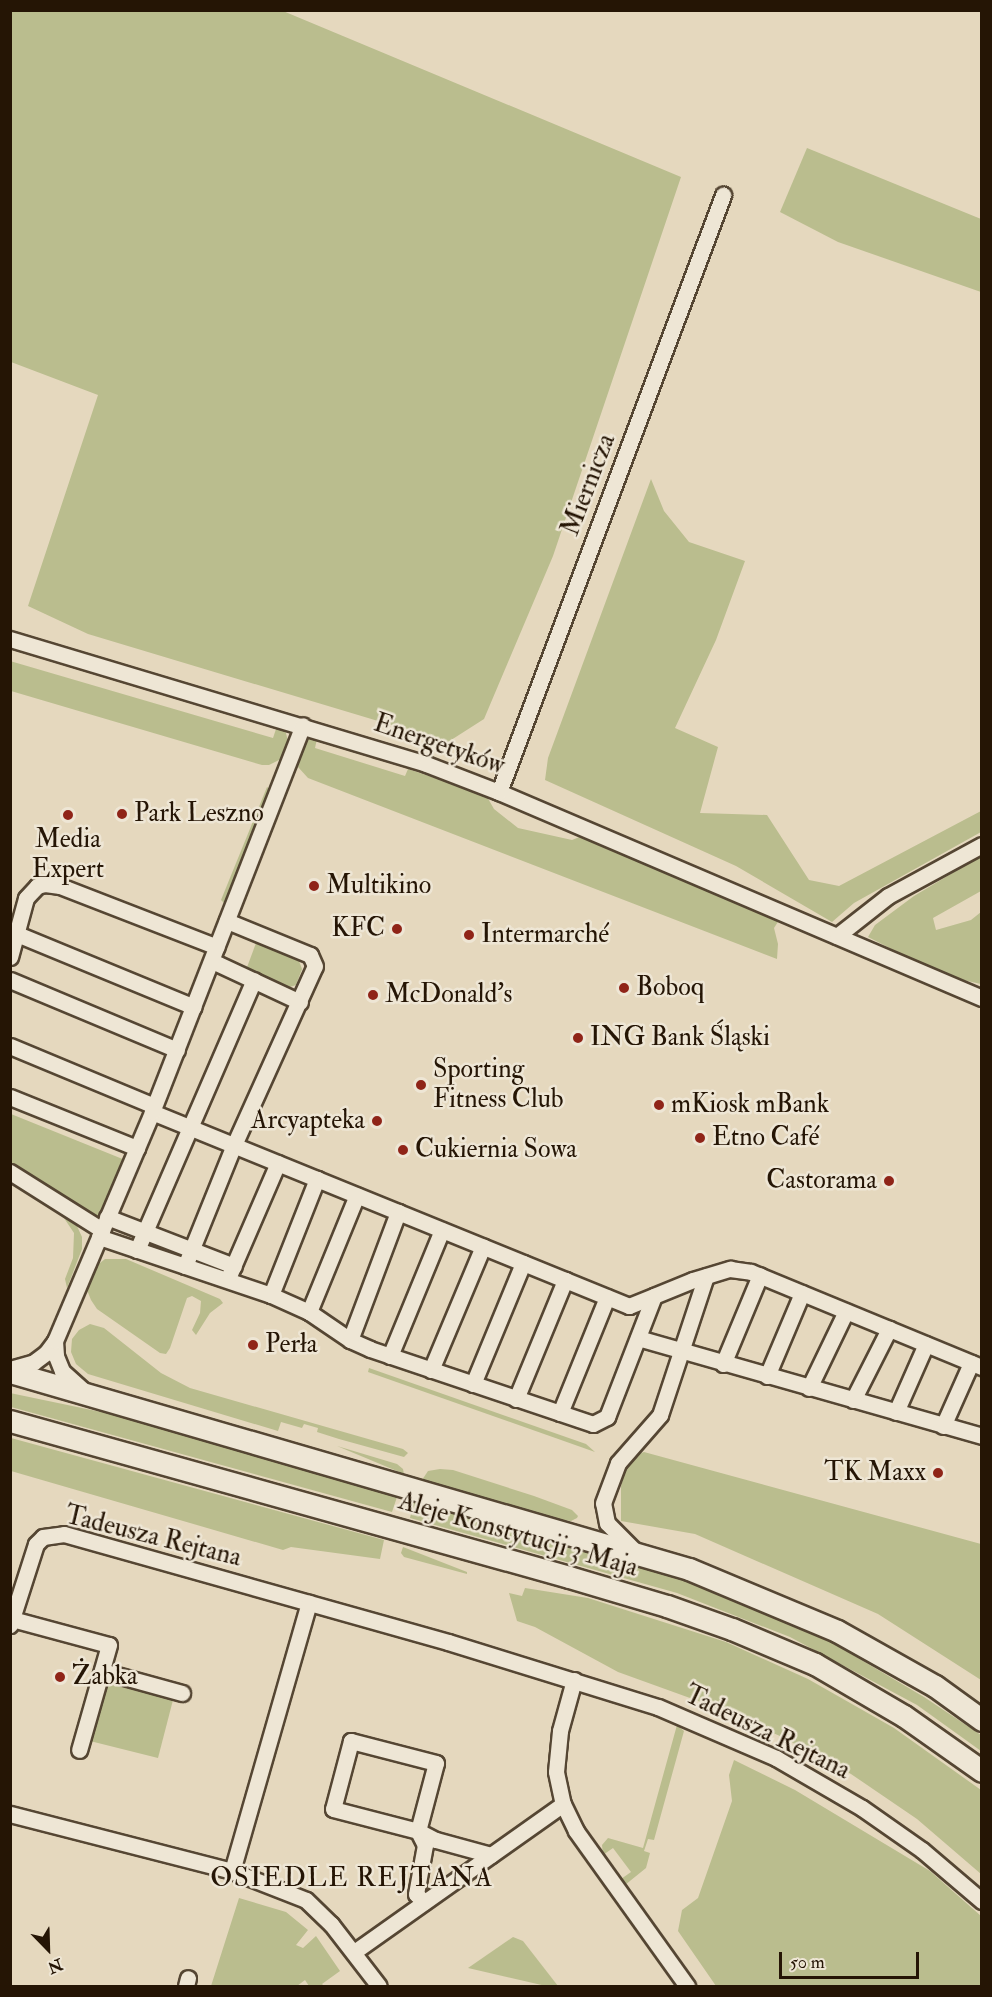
<!DOCTYPE html>
<html>
<head>
<meta charset="utf-8">
<style>
	body { margin:0 }
	#map { position:relative; width:992px; height:1997px; overflow:hidden; background:#e5d8be; font-family:"IM FELL Double Pica",serif }
	div>[style] { position:absolute }
	[style*='--x'] { left:calc(var(--x)*1px); top:calc(var(--y)*1px); width:calc(var(--w)*1px); rotate:calc(var(--a)*1deg) }
	.green>* { inset:0; background:#babd8e }
	.roads { filter:drop-shadow(2px 0 #554633) drop-shadow(-2px 0 #554633) drop-shadow(0 2px #554633) drop-shadow(0 -2px #554633) }
	.minor>* { height:15px; margin:-7.5px; padding:0 7.5px; transform-origin:7.5px; border-radius:7.5px; background:#eee6d5 }
	.secondary>* { height:21px; margin:-10.5px; padding:0 10.5px; transform-origin:10.5px; border-radius:10.5px; background:#eee6d5 }
	.dots>* { width:16px; height:16px; translate:-50% -50%; box-sizing:border-box; border:3px solid #eee6d5; border-radius:50% }
	span { translate:-50% -50%; white-space:nowrap; text-align:center; line-height:1.15; -webkit-text-stroke:5px #eee6d5; paint-order:stroke }
	.street-label { font-size:26px; color:#251505 }
	.poi-label { font-size:26px; color:#251505 }
	.left { translate:0 -50%; text-align:left }
	.right { translate:-100% -50%; text-align:right }
	.neighbourhood-label { font-size:27px; color:#251505; letter-spacing:1.5px }
	.frame { position:absolute; inset:0; border:12px solid #251505; pointer-events:none }
	.north { position:absolute; left:18px; top:1919px; width:60px; height:60px; -webkit-text-stroke:4px #eee6d5; paint-order:stroke; rotate:157deg; font-size:16px; font-weight:700; line-height:24px; text-align:center; color:#251505 }
	.north::after { content:''; display:block; margin:auto; width:21px; height:27px; background:#251505; clip-path:polygon(50% 0,100% 100%,50% 72%,0 100%) }
	.scale { position:absolute; left:779px; top:1952px; width:140px; height:27px; box-sizing:border-box; border:3px solid #251505; border-top:0; padding-left:8px; font-size:18px; line-height:21px; white-space:nowrap; color:#251505; -webkit-text-stroke:4px #eee6d5; paint-order:stroke }
</style>
</head>
<body>
<div id="map">
	<div class="green">
		<i style="clip-path:polygon(10px 11px,283px 11px,681px 177px,553px 556px,484px 719px,448px 742px,88px 634px,28px 606px,98px 395px,11px 362px)"></i>
		<i style="clip-path:polygon(807px 148px,981px 219px,981px 292px,838px 242px,780px 212px)"></i>
		<i style="clip-path:polygon(651px 479px,664px 511px,689px 542px,745px 561px,716px 640px,675px 728px,718px 747px,700px 813px,767px 815px,809px 880px,839px 886px,981px 811px,981px 832px,854px 903px,832px 922px,736px 866px,545px 780px,548px 758px)"></i>
		<i style="clip-path:polygon(10px 661px,273px 738px,278px 723px,285px 730px,289px 744px,283px 758px,269px 765px,262px 765px,11px 691px)"></i>
		<i style="clip-path:polygon(318px 734px,315px 748px,405px 776px,408px 769px,486px 795px,494px 809px,518px 828px,572px 840px,582px 836px,785px 911px,774px 928px,778px 944px,777px 959px,308px 778px,298px 767px,296px 759px,305px 739px)"></i>
		<i style="clip-path:polygon(267px 787px,271px 790px,227px 902px,224px 903px,221px 900px)"></i>
		<i style="clip-path:polygon(981px 856px,981px 891px,933px 918px,936px 930px,971px 920px,981px 912px,981px 984px,945px 976px,868px 937px,875px 925px,914px 896px)"></i>
		<i style="clip-path:polygon(256px 943px,299px 961px,302px 969px,296px 985px,290px 987px,246px 970px)"></i>
		<i style="clip-path:polygon(11px 1114px,130px 1162px,102px 1230px,71px 1213px,82px 1237px,82px 1249px,67px 1288px,65px 1279px,73px 1258px,74px 1233px,60px 1212px,11px 1182px)"></i>
		<i style="clip-path:polygon(105px 1259px,126px 1259px,220px 1299px,223px 1303px,210px 1313px,196px 1335px,192px 1330px,200px 1313px,201px 1301px,192px 1296px,187px 1298px,170px 1348px,166px 1354px,160px 1353px,97px 1309px,91px 1300px,87px 1290px,88px 1278px,95px 1267px)"></i>
		<i style="clip-path:polygon(90px 1324px,104px 1328px,161px 1373px,190px 1388px,403px 1449px,408px 1453px,404px 1457px,339px 1439px,317px 1432px,318px 1428px,304px 1424px,302px 1428px,281px 1422px,278px 1431px,88px 1374px,76px 1364px,71px 1352px,72px 1339px,79px 1330px)"></i>
		<i style="clip-path:polygon(369px 1368px,586px 1444px,595px 1452px,368px 1372px)"></i>
		<i style="clip-path:polygon(10px 1393px,149px 1422px,398px 1494px,392px 1512px,11px 1407px)"></i>
		<i style="clip-path:polygon(11px 1438px,384px 1540px,380px 1559px,291px 1547px,283px 1550px,11px 1471px)"></i>
		<i style="clip-path:polygon(337px 1446px,397px 1464px,403px 1469px,404px 1474px)"></i>
		<i style="clip-path:polygon(644px 1452px,981px 1544px,981px 1680px,878px 1614px,695px 1534px,621px 1521px,621px 1486px,628px 1459px)"></i>
		<i style="clip-path:polygon(440px 1469px,453px 1470px,534px 1496px,572px 1510px,578px 1516px,577px 1518px,571px 1521px,555px 1519px,433px 1487px,422px 1480px,428px 1471px)"></i>
		<i style="clip-path:polygon(414px 1500px,683px 1580px,758px 1609px,829px 1641px,924px 1697px,981px 1735px,981px 1751px,917px 1705px,790px 1637px,677px 1593px,410px 1518px)"></i>
		<i style="clip-path:polygon(403px 1547px,467px 1572px,467px 1574px,404px 1557px,401px 1553px)"></i>
		<i style="clip-path:polygon(525px 1588px,588px 1598px,726px 1642px,808px 1679px,894px 1728px,981px 1790px,981px 1874px,917px 1819px,851px 1774px,780px 1736px,701px 1702px,618px 1672px,535px 1627px,517px 1621px,509px 1593px,522px 1596px)"></i>
		<i style="clip-path:polygon(110px 1684px,173px 1700px,158px 1758px,86px 1740px,101px 1690px)"></i>
		<i style="clip-path:polygon(677px 1725px,684px 1731px,654px 1840px,648px 1839px,644px 1851px,650px 1853px,646px 1868px,625px 1885px,621px 1879px,631px 1872px,613px 1848px,603px 1855px,602px 1845px,608px 1838px,643px 1848px)"></i>
		<i style="clip-path:polygon(734px 1760px,795px 1790px,930px 1871px,981px 1916px,981px 1986px,716px 1986px,678px 1931px,682px 1910px,698px 1898px,732px 1801px,729px 1775px)"></i>
		<i style="clip-path:polygon(239px 1898px,286px 1912px,308px 1930px,296px 1945px,303px 1948px,316px 1936px,340px 1971px,322px 1984px,324px 1986px,309px 1986px,305px 1980px,297px 1986px,211px 1986px)"></i>
		<i style="clip-path:polygon(513px 1937px,523px 1941px,558px 1986px,546px 1986px,468px 1968px)"></i>
	</div>
	<div class="roads">
		<div class="minor">
			<i style="--x:10;--y:639;--w:434;--a:16.7"></i>
			<i style="--x:426;--y:764;--w:78;--a:21"></i>
			<i style="--x:499;--y:792;--w:525;--a:23.1"></i>
			<i style="--x:499;--y:792;--w:638;--a:-69.43"></i>
			<i style="--x:17;--y:934;--w:191;--a:22.4"></i>
			<i style="--x:837;--y:936;--w:65;--a:-38.1"></i>
			<i style="--x:888;--y:896;--w:107;--a:-28.5"></i>
			<i style="--x:10;--y:957;--w:61;--a:-74.8"></i>
			<i style="--x:26;--y:898;--w:16;--a:-47"></i>
			<i style="--x:37;--y:886;--w:8;--a:-14"></i>
			<i style="--x:45;--y:884;--w:15;--a:8"></i>
			<i style="--x:60;--y:886;--w:168;--a:21.2"></i>
			<i style="--x:212;--y:961;--w:97;--a:25"></i>
			<i style="--x:10;--y:980;--w:181;--a:22.7"></i>
			<i style="--x:10;--y:1046;--w:156;--a:22.6"></i>
			<i style="--x:10;--y:1097;--w:137;--a:21.9"></i>
			<i style="--x:152;--y:1112;--w:515;--a:22.13"></i>
			<i style="--x:629;--y:1306;--w:69;--a:-22.1"></i>
			<i style="--x:693;--y:1280;--w:39;--a:-17"></i>
			<i style="--x:730;--y:1269;--w:21;--a:8"></i>
			<i style="--x:751;--y:1272;--w:250;--a:22.4"></i>
			<i style="--x:10;--y:1172;--w:109;--a:32.2"></i>
			<i style="--x:107;--y:1217;--w:136;--a:21.1"></i>
			<i style="--x:99;--y:1237;--w:182;--a:18.6"></i>
			<i style="--x:271;--y:1295;--w:42;--a:24.1"></i>
			<i style="--x:309;--y:1312;--w:50;--a:34.3"></i>
			<i style="--x:350;--y:1340;--w:22;--a:24"></i>
			<i style="--x:370;--y:1349;--w:235;--a:18.6"></i>
			<i style="--x:593;--y:1424;--w:16;--a:-27"></i>
			<i style="--x:607;--y:1417;--w:130;--a:-68.8"></i>
			<i style="--x:137;--y:1250;--w:294;--a:-66.6"></i>
			<i style="--x:185;--y:1266;--w:131;--a:-68"></i>
			<i style="--x:234;--y:1145;--w:196;--a:-65.7"></i>
			<i style="--x:315;--y:966;--w:12;--a:-114"></i>
			<i style="--x:310;--y:955;--w:90;--a:-157.7"></i>
			<i style="--x:229;--y:1276;--w:123;--a:-66.6"></i>
			<i style="--x:271;--y:1295;--w:125;--a:-68.4"></i>
			<i style="--x:309;--y:1312;--w:126;--a:-67.7"></i>
			<i style="--x:638;--y:1338;--w:358;--a:15.9"></i>
			<i style="--x:350;--y:1340;--w:137;--a:-69.4"></i>
			<i style="--x:55;--y:1341;--w:15;--a:86"></i>
			<i style="--x:56;--y:1356;--w:16;--a:68"></i>
			<i style="--x:62;--y:1371;--w:28;--a:42"></i>
			<i style="--x:390;--y:1356;--w:136;--a:-67.6"></i>
			<i style="--x:723;--y:1364;--w:96;--a:-67.4"></i>
			<i style="--x:10;--y:1369;--w:25;--a:-16"></i>
			<i style="--x:34;--y:1362;--w:15;--a:-37"></i>
			<i style="--x:46;--y:1353;--w:15;--a:-53"></i>
			<i style="--x:55;--y:1341;--w:249;--a:-67"></i>
			<i style="--x:152;--y:1112;--w:415;--a:-68.7"></i>
			<i style="--x:431;--y:1370;--w:134;--a:-67.2"></i>
			<i style="--x:767;--y:1376;--w:90;--a:-67.1"></i>
			<i style="--x:473;--y:1384;--w:131;--a:-67.5"></i>
			<i style="--x:809;--y:1388;--w:85;--a:-64.3"></i>
			<i style="--x:516;--y:1399;--w:129;--a:-67.6"></i>
			<i style="--x:853;--y:1400;--w:80;--a:-63.1"></i>
			<i style="--x:896;--y:1412;--w:74;--a:-66.2"></i>
			<i style="--x:560;--y:1413;--w:125;--a:-67.9"></i>
			<i style="--x:943;--y:1426;--w:69;--a:-66"></i>
			<i style="--x:634;--y:1550;--w:38;--a:-135"></i>
			<i style="--x:607;--y:1523;--w:20;--a:-101"></i>
			<i style="--x:603;--y:1503;--w:43;--a:-69.4"></i>
			<i style="--x:618;--y:1463;--w:64;--a:-48.8"></i>
			<i style="--x:660;--y:1415;--w:146;--a:-71.7"></i>
			<i style="--x:12;--y:1619;--w:100;--a:15"></i>
			<i style="--x:109;--y:1645;--w:109;--a:105.9"></i>
			<i style="--x:10;--y:1625;--w:85;--a:-72.2"></i>
			<i style="--x:36;--y:1544;--w:10;--a:-45"></i>
			<i style="--x:43;--y:1537;--w:21;--a:-8"></i>
			<i style="--x:64;--y:1534;--w:399;--a:15.7"></i>
			<i style="--x:448;--y:1642;--w:220;--a:17.2"></i>
			<i style="--x:658;--y:1707;--w:129;--a:23.4"></i>
			<i style="--x:776;--y:1758;--w:99;--a:30.2"></i>
			<i style="--x:862;--y:1808;--w:73;--a:35"></i>
			<i style="--x:922;--y:1850;--w:79;--a:40.4"></i>
			<i style="--x:102;--y:1671;--w:83;--a:15.4"></i>
			<i style="--x:574;--y:1680;--w:53;--a:105.4"></i>
			<i style="--x:560;--y:1731;--w:41;--a:95.6"></i>
			<i style="--x:556;--y:1772;--w:33;--a:78"></i>
			<i style="--x:563;--y:1804;--w:30;--a:64"></i>
			<i style="--x:576;--y:1831;--w:191;--a:54.4"></i>
			<i style="--x:10;--y:1814;--w:229;--a:14.4"></i>
			<i style="--x:232;--y:1871;--w:79;--a:21.4"></i>
			<i style="--x:306;--y:1900;--w:35;--a:44"></i>
			<i style="--x:331;--y:1924;--w:78;--a:52.3"></i>
			<i style="--x:232;--y:1871;--w:279;--a:-74"></i>
			<i style="--x:424;--y:1902;--w:11;--a:-135"></i>
			<i style="--x:416;--y:1894;--w:50;--a:-79.6"></i>
			<i style="--x:425;--y:1845;--w:16;--a:-117"></i>
			<i style="--x:418;--y:1831;--w:70;--a:-75.2"></i>
			<i style="--x:436;--y:1763;--w:88;--a:-165.5"></i>
			<i style="--x:351;--y:1741;--w:70;--a:104.8"></i>
			<i style="--x:333;--y:1809;--w:88;--a:14.5"></i>
			<i style="--x:418;--y:1831;--w:20;--a:27"></i>
			<i style="--x:436;--y:1840;--w:57;--a:15.3"></i>
			<i style="--x:354;--y:1952;--w:256;--a:-35.3"></i>
			<i style="--x:186;--y:1986;--w:8;--a:-76"></i>
		</div>
		<div class="secondary">
			<i style="--x:10;--y:1372;--w:707;--a:16.18"></i>
			<i style="--x:689;--y:1569;--w:160;--a:22.7"></i>
			<i style="--x:837;--y:1631;--w:112;--a:29.3"></i>
			<i style="--x:935;--y:1686;--w:58;--a:35.9"></i>
			<i style="--x:10;--y:1421;--w:580;--a:15.59"></i>
			<i style="--x:569;--y:1577;--w:102;--a:16.5"></i>
			<i style="--x:667;--y:1606;--w:69;--a:19.5"></i>
			<i style="--x:732;--y:1629;--w:90;--a:22.9"></i>
			<i style="--x:815;--y:1664;--w:103;--a:30.3"></i>
			<i style="--x:904;--y:1716;--w:95;--a:35.2"></i>
		</div>
	</div>
	<div class="dots">
		<i style="left:122px;top:814px;background:#8f2418"></i>
		<i style="left:68px;top:815px;background:#8f2418"></i>
		<i style="left:314px;top:886px;background:#8f2418"></i>
		<i style="left:397px;top:929px;background:#8f2418"></i>
		<i style="left:469px;top:935px;background:#8f2418"></i>
		<i style="left:624px;top:988px;background:#8f2418"></i>
		<i style="left:373px;top:995px;background:#8f2418"></i>
		<i style="left:578px;top:1038px;background:#8f2418"></i>
		<i style="left:421px;top:1085px;background:#8f2418"></i>
		<i style="left:659px;top:1105px;background:#8f2418"></i>
		<i style="left:377px;top:1121px;background:#8f2418"></i>
		<i style="left:700px;top:1138px;background:#8f2418"></i>
		<i style="left:403px;top:1150px;background:#8f2418"></i>
		<i style="left:889px;top:1181px;background:#8f2418"></i>
		<i style="left:253px;top:1345px;background:#8f2418"></i>
		<i style="left:938px;top:1473px;background:#8f2418"></i>
		<i style="left:60px;top:1677px;background:#8f2418"></i>
	</div>
	<div class="street-label">
		<span style="left:589px;top:485px;rotate:-69deg">Miernicza</span>
		<span style="left:439px;top:745px;rotate:19deg">Energetyków</span>
		<span style="left:518px;top:1535px;rotate:16deg">Aleje Konstytucji 3 Maja</span>
		<span style="left:153px;top:1537px;rotate:14deg">Tadeusza Rejtana</span>
		<span style="left:767px;top:1733px;rotate:26deg">Tadeusza Rejtana</span>
	</div>
	<div class="poi-label">
		<span class="left" style="left:134px;top:814px">Park Leszno</span>
		<span style="left:68px;top:855px">Media<br>Expert</span>
		<span class="left" style="left:326px;top:886px">Multikino</span>
		<span class="right" style="left:385px;top:929px">KFC</span>
		<span class="left" style="left:481px;top:935px">Intermarché</span>
		<span class="left" style="left:636px;top:988px">Boboq</span>
		<span class="left" style="left:385px;top:995px">McDonald's</span>
		<span class="left" style="left:590px;top:1038px">ING Bank Śląski</span>
		<span class="left" style="left:433px;top:1085px">Sporting<br>Fitness Club</span>
		<span class="left" style="left:671px;top:1105px">mKiosk mBank</span>
		<span class="right" style="left:365px;top:1121px">Arcyapteka</span>
		<span class="left" style="left:712px;top:1138px">Etno Café</span>
		<span class="left" style="left:415px;top:1150px">Cukiernia Sowa</span>
		<span class="right" style="left:877px;top:1181px">Castorama</span>
		<span class="left" style="left:265px;top:1345px">Perła</span>
		<span class="right" style="left:926px;top:1473px">TK Maxx</span>
		<span class="left" style="left:72px;top:1677px">Żabka</span>
	</div>
	<div class="neighbourhood-label">
		<span style="left:352px;top:1878px">OSIEDLE REJTANA</span>
	</div>
	<div class="frame"></div>
	<div class="north">N</div>
	<div class="scale">50 m</div>
</div>
</body>
</html>
